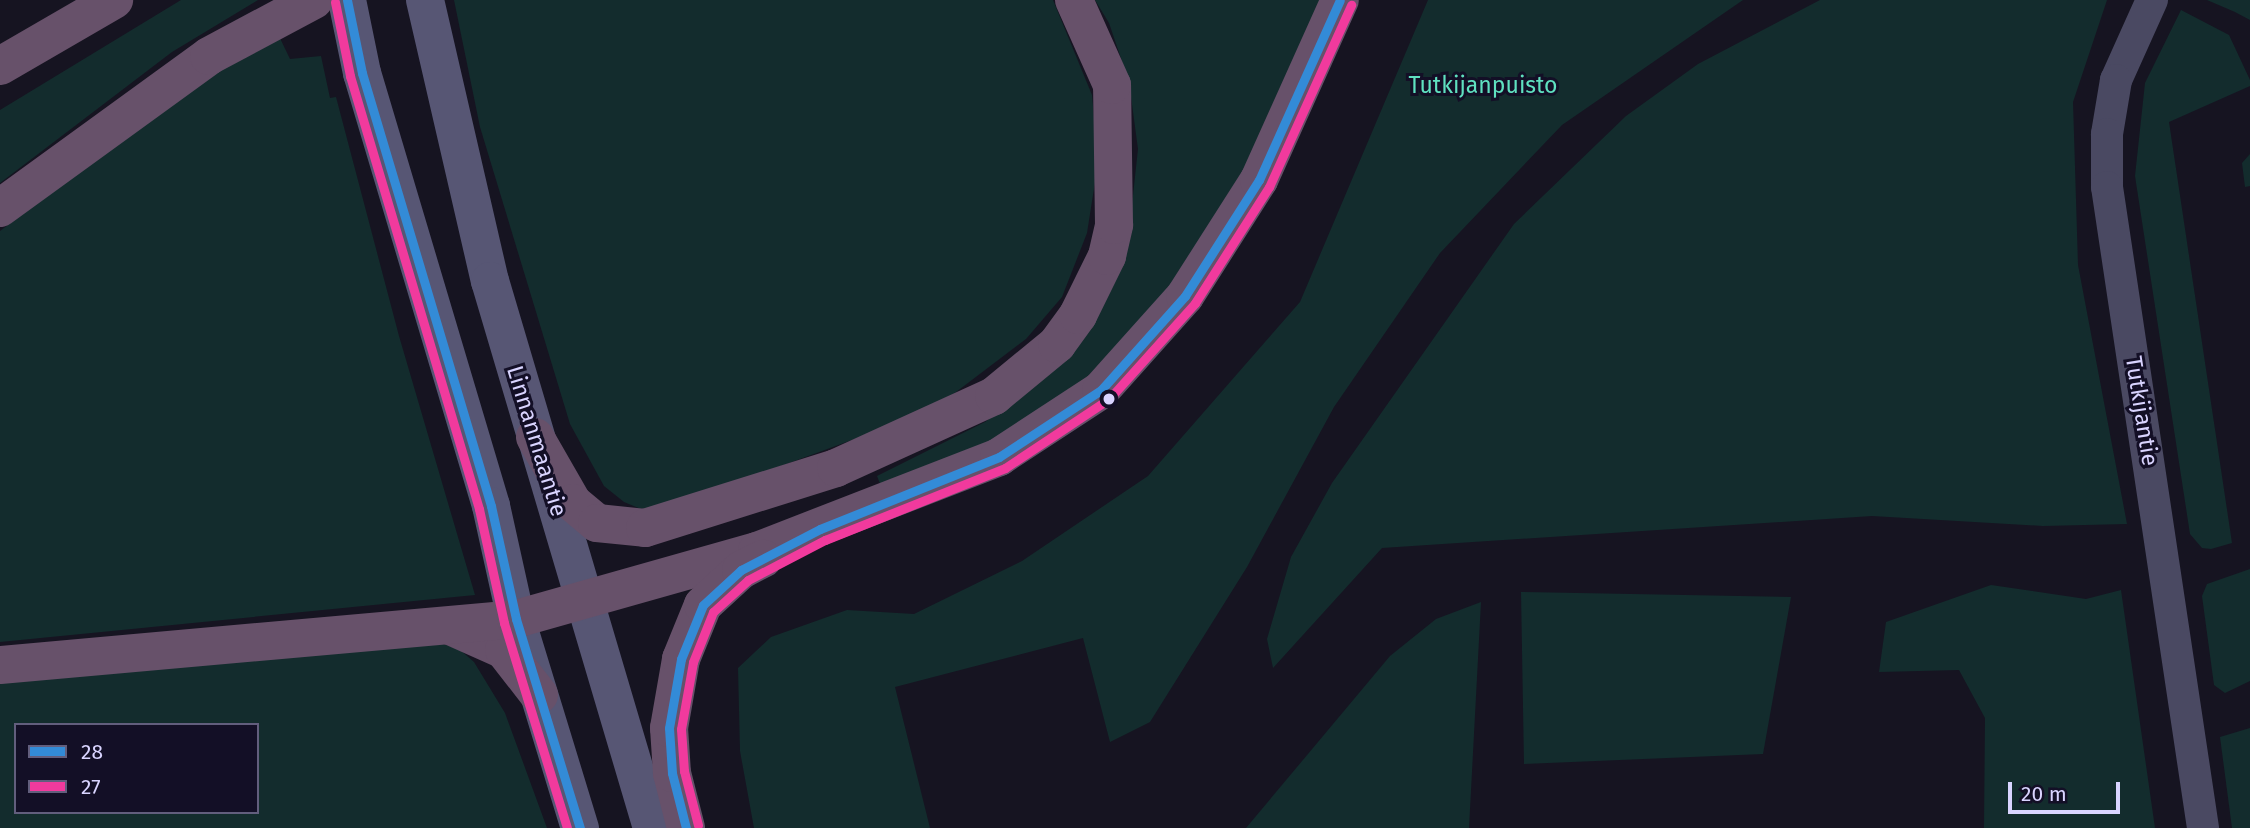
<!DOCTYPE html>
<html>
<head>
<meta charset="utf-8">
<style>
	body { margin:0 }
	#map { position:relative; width:2250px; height:828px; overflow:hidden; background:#161421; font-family:"Fira Sans",sans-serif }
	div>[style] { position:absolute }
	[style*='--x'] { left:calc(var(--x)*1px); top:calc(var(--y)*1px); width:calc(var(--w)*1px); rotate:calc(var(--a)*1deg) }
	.green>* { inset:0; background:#132c2d }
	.minor>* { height:32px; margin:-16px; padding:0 16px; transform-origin:16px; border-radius:16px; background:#4a4962 }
	.secondary>* { height:38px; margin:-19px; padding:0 19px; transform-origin:19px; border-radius:19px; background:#575674 }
	.motorway>* { height:38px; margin:-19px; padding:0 19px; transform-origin:19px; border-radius:19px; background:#67516a }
	.bus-1>* { height:9px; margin:-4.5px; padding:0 4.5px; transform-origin:4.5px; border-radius:4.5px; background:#338bd7 }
	.bus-2>* { height:9px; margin:-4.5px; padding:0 4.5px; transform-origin:4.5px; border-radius:4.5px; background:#f13a9d }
	.dots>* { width:19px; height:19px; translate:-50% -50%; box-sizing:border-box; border:4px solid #130f26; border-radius:50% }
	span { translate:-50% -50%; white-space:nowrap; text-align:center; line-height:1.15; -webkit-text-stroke:6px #130f26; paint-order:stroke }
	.park-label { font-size:23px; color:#5fe0c0 }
	.street-label { font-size:23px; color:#d9d4ff }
	.legend { position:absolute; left:14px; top:723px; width:245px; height:91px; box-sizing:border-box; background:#130f26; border:2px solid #625e7d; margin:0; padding:9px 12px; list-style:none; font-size:21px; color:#d9d4ff }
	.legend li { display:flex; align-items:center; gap:14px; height:35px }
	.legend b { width:35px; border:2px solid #625e7d }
	.scale { position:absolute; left:2008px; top:782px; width:112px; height:32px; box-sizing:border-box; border:4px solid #d9d4ff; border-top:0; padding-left:9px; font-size:21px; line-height:24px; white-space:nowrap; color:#d9d4ff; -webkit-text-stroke:5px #130f26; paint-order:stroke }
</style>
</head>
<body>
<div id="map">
	<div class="green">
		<i style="clip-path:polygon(181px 0,258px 0,172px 52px,0 183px,0 110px)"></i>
		<i style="clip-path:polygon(454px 0,1053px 0,1092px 95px,1098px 163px,1087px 233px,1062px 297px,1026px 339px,931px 411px,669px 507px,641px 509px,624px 502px,604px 486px,570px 424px,480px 127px)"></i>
		<i style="clip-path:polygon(1095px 0,1325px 0,1254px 155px,1184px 274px,1056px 410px,884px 494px,877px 476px,985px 422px,1026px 392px,1130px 223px,1138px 149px,1129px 82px,1109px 23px)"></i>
		<i style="clip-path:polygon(1428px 0,1743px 0,1562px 125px,1440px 253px,1334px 407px,1247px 567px,1150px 722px,1110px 742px,1083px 638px,895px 687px,930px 828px,754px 828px,740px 751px,738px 668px,771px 637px,847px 610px,914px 614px,1022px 561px,1148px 476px,1300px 302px)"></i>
		<i style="clip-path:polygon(1820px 0,2107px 0,2073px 102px,2078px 265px,2127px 524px,2043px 526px,1872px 516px,1382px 548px,1273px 668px,1267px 639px,1291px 557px,1332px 483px,1514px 224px,1626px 116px,1698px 64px)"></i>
		<i style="clip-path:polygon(2207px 0,2250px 0,2250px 20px,2235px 12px)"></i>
		<i style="clip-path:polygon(2181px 10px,2229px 35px,2250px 80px,2250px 86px,2169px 122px,2232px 543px,2211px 549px,2202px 548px,2190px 534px,2135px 176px,2145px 83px)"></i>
		<i style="clip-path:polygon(277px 32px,290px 59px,321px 56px,330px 98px,336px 97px,399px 336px,475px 595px,0 642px,0 231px,215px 69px)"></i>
		<i style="clip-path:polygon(2250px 154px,2250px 186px,2245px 187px,2242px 163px)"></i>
		<i style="clip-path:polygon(2250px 569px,2250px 681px,2225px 693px,2214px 685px,2202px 596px,2207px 584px)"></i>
		<i style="clip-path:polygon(1991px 585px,2086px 599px,2121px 590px,2155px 828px,1984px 828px,1985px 718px,1959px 670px,1879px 672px,1886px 622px)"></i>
		<i style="clip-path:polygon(1521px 592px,1791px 597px,1763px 754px,1524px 764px)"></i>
		<i style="clip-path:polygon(1481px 602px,1469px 828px,1246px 828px,1390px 656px,1436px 619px)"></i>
		<i style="clip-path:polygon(evenodd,443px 644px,459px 649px,474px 662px,505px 713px,547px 828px,0 828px,0 676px,443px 644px,16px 725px,257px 725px,257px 812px,16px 812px,16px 725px)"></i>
		<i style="clip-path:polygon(2250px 728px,2250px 828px,2232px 828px,2220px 737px)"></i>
	</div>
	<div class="minor">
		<i style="--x:2152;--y:0;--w:88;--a:114.2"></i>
		<i style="--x:2116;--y:80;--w:55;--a:99.5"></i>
		<i style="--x:2107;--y:134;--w:53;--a:90"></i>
		<i style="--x:2107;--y:187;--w:648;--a:81.48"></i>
	</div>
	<div class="secondary">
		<i style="--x:347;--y:0;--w:75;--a:78.4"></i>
		<i style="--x:362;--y:73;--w:452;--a:73.4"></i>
		<i style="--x:491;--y:506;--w:116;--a:77.5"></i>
		<i style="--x:516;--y:619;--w:219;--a:73"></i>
		<i style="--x:425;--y:0;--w:288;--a:77"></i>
		<i style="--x:490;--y:281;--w:570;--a:73.5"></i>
	</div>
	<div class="motorway">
		<i style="--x:0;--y:66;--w:132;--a:-30.1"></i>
		<i style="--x:0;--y:208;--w:258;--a:-36"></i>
		<i style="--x:209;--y:56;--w:119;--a:-28.1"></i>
		<i style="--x:535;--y:437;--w:76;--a:60.1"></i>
		<i style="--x:573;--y:503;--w:31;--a:40"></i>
		<i style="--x:597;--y:523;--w:48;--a:5.9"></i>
		<i style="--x:645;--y:528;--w:200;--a:-17.4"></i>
		<i style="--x:836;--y:468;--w:174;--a:-24.5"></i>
		<i style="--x:994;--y:396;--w:82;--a:-39.5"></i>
		<i style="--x:1057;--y:344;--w:36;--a:-54"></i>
		<i style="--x:1078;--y:315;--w:66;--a:-63.8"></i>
		<i style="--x:1107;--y:256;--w:32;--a:-77"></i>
		<i style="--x:1114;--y:225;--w:140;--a:-90.8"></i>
		<i style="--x:1112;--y:85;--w:93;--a:-114.1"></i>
		<i style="--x:450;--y:626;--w:59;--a:24"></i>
		<i style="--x:504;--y:650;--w:57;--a:52.1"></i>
		<i style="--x:0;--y:665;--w:518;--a:-5.09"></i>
		<i style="--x:516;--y:619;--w:250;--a:-15.8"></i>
		<i style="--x:757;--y:551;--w:260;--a:-21.2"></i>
		<i style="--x:999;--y:457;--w:122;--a:-33.3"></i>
		<i style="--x:1101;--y:390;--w:126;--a:-48.2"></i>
		<i style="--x:1185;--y:296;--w:138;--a:-57.5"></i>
		<i style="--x:1259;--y:180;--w:197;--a:-65.8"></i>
		<i style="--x:686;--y:828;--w:57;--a:-104.3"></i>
		<i style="--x:672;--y:773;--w:45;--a:-93.8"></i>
		<i style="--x:669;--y:728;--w:70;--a:-80.1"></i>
		<i style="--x:681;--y:659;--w:58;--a:-67.8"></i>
		<i style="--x:703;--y:605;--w:52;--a:-42.6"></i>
		<i style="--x:741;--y:570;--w:25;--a:-27"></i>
	</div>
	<div class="bus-1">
		<i style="--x:347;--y:0;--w:75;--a:78.4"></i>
		<i style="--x:362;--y:73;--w:452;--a:73.4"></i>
		<i style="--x:491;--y:506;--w:116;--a:77.5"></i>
		<i style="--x:516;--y:619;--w:219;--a:73"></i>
		<i style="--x:686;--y:828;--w:57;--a:-104.3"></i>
		<i style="--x:672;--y:773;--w:45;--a:-93.8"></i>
		<i style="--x:669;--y:728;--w:70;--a:-80.1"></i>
		<i style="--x:681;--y:659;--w:58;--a:-67.8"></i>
		<i style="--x:703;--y:605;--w:52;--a:-42.6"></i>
		<i style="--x:741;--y:570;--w:89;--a:-27.4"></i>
		<i style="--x:820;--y:529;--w:193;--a:-21.9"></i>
		<i style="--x:999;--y:457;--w:122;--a:-33.3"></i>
		<i style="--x:1101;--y:390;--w:126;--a:-48.2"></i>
		<i style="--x:1185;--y:296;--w:138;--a:-57.5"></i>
		<i style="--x:1259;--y:180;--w:197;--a:-65.8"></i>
	</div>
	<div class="bus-2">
		<i style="--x:335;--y:2;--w:76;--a:78.5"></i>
		<i style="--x:350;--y:76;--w:452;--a:73.4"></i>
		<i style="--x:479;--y:509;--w:117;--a:77.6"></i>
		<i style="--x:504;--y:623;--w:214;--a:72.9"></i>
		<i style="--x:698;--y:825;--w:56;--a:-104.5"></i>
		<i style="--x:684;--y:771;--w:42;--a:-94.1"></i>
		<i style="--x:681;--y:729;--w:68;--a:-79.8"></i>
		<i style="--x:693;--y:662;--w:54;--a:-68.2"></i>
		<i style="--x:713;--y:612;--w:47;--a:-42.4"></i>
		<i style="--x:748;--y:580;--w:87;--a:-27.5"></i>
		<i style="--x:825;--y:540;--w:194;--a:-21.8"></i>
		<i style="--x:1005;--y:468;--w:125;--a:-33.6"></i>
		<i style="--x:1109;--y:399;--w:129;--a:-48.1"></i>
		<i style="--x:1195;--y:303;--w:138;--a:-57.5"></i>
		<i style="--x:1269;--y:187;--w:200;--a:-65.7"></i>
	</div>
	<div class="dots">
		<i style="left:1109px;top:399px;background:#d9d4ff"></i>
	</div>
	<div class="park-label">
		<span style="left:1483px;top:85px">Tutkijanpuisto</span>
	</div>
	<div class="street-label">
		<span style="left:2142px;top:411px;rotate:81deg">Tutkijantie</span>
		<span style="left:537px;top:441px;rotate:73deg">Linnanmaantie</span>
	</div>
	<ul class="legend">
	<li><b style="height:9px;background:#338bd7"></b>28</li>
	<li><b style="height:9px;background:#f13a9d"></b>27</li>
	</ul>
	<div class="scale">20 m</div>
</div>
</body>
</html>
